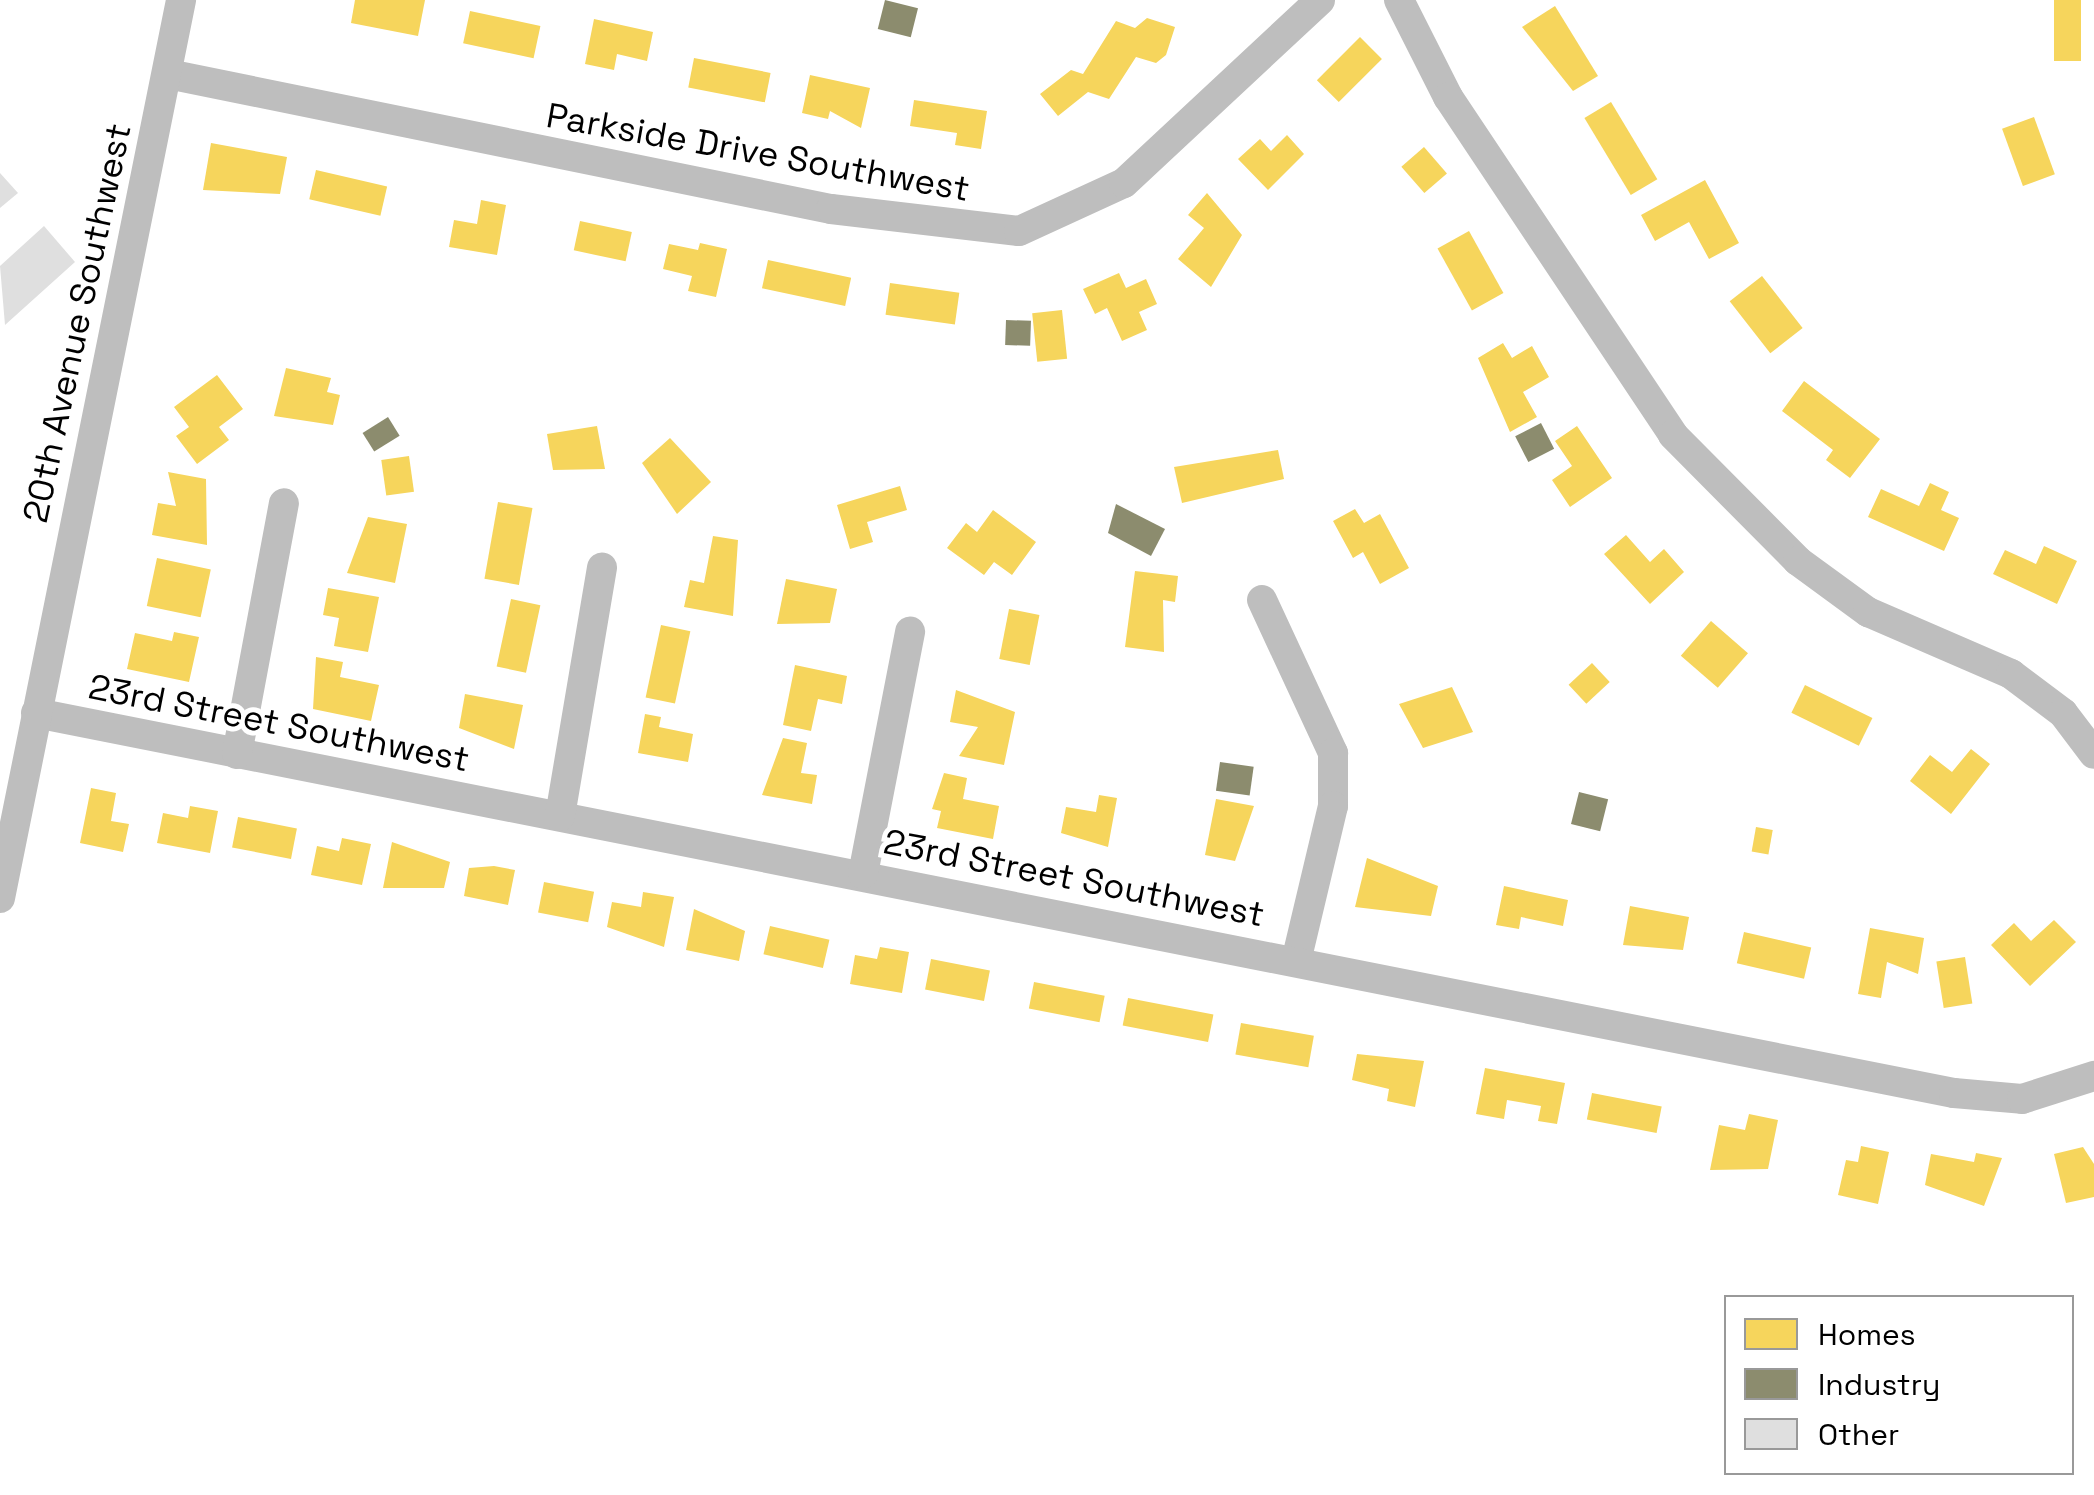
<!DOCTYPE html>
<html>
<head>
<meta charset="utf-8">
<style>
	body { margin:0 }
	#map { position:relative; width:2094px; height:1495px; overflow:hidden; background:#fff; font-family:"Space Grotesk",sans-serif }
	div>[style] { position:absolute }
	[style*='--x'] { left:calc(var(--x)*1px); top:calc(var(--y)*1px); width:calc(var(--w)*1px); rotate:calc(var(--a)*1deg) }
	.homes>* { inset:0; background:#f6d55c; transform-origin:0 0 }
	.industry>* { inset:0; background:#8c8c6e; transform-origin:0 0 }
	.building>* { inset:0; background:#dfdfdf }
	.minor>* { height:30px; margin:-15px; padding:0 15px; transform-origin:15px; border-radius:15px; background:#bebebe }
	span { translate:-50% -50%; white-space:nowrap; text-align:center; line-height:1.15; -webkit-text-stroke:10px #fff; paint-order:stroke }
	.street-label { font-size:35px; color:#000 }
	.legend { position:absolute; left:1724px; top:1295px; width:350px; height:180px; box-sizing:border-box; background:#fff; border:2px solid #999; margin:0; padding:12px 18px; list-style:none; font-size:30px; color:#000 }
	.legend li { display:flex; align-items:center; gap:20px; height:50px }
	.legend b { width:50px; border:2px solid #999 }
</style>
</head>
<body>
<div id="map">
	<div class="homes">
		<i style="clip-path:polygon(355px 0,425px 0,418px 36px,351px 23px)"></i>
		<i style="left:2054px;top:0;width:27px;height:61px"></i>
		<i style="clip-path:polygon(1555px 6px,1598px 76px,1573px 91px,1522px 27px)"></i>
		<i style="left:470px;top:11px;width:72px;height:33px;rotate:12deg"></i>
		<i style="clip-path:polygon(1147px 18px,1175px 27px,1166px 55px,1156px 63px,1136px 57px,1109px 99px,1088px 92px,1058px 116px,1040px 94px,1071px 70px,1083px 74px,1116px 21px,1135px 28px)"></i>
		<i style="clip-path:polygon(594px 19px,653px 32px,647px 61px,617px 54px,614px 70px,585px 64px)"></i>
		<i style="left:1360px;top:37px;width:31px;height:61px;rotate:45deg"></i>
		<i style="left:694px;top:58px;width:78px;height:30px;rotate:11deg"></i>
		<i style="clip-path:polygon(810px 75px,870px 88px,861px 128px,830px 111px,828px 119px,802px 113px)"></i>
		<i style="clip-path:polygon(914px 100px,987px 111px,981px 149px,955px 145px,957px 133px,910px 126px)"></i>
		<i style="left:1611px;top:102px;width:90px;height:31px;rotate:59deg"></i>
		<i style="left:2034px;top:117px;width:61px;height:34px;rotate:70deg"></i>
		<i style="clip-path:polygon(1287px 135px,1304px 154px,1268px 190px,1238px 159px,1260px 139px,1271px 151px)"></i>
		<i style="clip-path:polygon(211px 143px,287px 157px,280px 194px,203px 190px)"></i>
		<i style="left:1424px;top:147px;width:35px;height:30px;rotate:49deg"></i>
		<i style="left:316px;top:170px;width:73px;height:30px;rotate:13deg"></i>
		<i style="clip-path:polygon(1705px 180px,1739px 243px,1709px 259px,1689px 222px,1655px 241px,1641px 215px)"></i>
		<i style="clip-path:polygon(1207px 193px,1242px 235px,1211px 287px,1178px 259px,1204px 228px,1188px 215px)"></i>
		<i style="clip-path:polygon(481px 200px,506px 205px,497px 255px,449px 247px,454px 220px,477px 224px)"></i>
		<i style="left:580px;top:221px;width:53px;height:30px;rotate:12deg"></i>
		<i style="left:1469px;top:231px;width:71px;height:36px;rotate:61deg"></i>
		<i style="clip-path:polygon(700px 243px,727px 249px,716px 297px,688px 291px,692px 276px,663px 269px,669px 244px,698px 250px)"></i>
		<i style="left:768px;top:260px;width:85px;height:29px;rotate:12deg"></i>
		<i style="clip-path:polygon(1119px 273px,1126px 288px,1146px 279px,1157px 304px,1139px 312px,1147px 330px,1122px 341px,1107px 308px,1095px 314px,1083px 289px)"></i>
		<i style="left:1762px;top:276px;width:66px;height:41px;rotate:52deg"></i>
		<i style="left:890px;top:283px;width:70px;height:32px;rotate:8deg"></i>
		<i style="left:1062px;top:310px;width:49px;height:30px;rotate:84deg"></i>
		<i style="clip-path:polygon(1503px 343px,1512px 358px,1532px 346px,1549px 377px,1523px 392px,1537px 417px,1510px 432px,1478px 358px)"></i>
		<i style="clip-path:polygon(286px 368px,331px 378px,327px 392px,340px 395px,333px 425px,274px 416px)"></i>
		<i style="clip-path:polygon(217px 375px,243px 409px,219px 427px,229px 440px,197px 464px,176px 436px,189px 427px,174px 407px)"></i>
		<i style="clip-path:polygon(1804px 381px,1880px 439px,1850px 478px,1826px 460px,1833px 450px,1782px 411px)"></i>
		<i style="clip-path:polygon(597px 426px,605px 469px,553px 470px,547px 434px)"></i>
		<i style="clip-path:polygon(1577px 426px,1612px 478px,1570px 507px,1552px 480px,1572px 466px,1555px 441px)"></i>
		<i style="clip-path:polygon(670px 438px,711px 482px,677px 514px,642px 463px)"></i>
		<i style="clip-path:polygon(1278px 450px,1284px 479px,1182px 503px,1174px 467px)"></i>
		<i style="left:409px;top:456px;width:36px;height:28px;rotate:82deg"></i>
		<i style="clip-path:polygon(168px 472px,206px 479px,207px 545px,152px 535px,158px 503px,176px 506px)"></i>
		<i style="clip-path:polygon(1930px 483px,1949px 492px,1941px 510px,1959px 518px,1944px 551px,1868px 517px,1881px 489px,1919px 506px)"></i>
		<i style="clip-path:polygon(900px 486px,907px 510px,867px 522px,873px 542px,850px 549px,837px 505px)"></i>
		<i style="left:498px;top:502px;width:35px;height:78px;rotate:10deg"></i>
		<i style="clip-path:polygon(1355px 509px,1364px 523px,1380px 514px,1409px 568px,1380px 584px,1363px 552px,1353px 558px,1333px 521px)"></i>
		<i style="clip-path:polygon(993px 510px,1036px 542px,1012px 575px,994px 562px,984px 575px,947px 548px,966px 523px,977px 532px)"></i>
		<i style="clip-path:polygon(368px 517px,407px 524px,395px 583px,347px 573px)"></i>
		<i style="clip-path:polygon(1626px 535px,1650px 562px,1664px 549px,1684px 572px,1650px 604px,1604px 554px)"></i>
		<i style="clip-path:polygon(713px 536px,738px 540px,733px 616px,684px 607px,690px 580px,704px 583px)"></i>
		<i style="clip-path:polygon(2044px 546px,2077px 561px,2057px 604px,1993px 574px,2005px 550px,2036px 564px)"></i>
		<i style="left:157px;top:558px;width:55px;height:49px;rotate:12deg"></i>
		<i style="clip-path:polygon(1135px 571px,1178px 576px,1175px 602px,1163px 600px,1164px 652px,1125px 647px)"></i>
		<i style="clip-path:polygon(786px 579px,837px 589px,830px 623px,777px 624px)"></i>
		<i style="clip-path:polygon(328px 588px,379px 597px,368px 652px,334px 646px,339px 618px,323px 615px)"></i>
		<i style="left:511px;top:599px;width:30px;height:69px;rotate:12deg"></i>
		<i style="left:1009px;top:609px;width:31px;height:51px;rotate:11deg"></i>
		<i style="left:1711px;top:621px;width:49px;height:46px;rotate:41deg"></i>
		<i style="left:661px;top:625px;width:30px;height:74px;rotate:12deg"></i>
		<i style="clip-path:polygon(174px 632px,199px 637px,189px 682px,127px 669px,135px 633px,172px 641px)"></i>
		<i style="clip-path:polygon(316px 657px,343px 662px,340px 677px,379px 685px,371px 721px,313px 709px)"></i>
		<i style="left:1592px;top:663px;width:26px;height:32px;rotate:47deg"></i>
		<i style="clip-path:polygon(795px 665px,847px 676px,842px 704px,818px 699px,811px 731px,783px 725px)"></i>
		<i style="left:1805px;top:685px;width:75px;height:31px;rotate:26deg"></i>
		<i style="clip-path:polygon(1452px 687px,1473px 732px,1423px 748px,1399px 704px)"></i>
		<i style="clip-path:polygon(956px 690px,1015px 712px,1004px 765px,959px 756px,978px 727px,950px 722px)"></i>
		<i style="clip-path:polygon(465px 694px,523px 705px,514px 749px,459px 728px)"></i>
		<i style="clip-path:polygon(645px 714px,661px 717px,659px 727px,693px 734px,688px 762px,638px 753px)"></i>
		<i style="clip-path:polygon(783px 738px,807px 743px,801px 773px,817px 775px,812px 804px,762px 795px)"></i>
		<i style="clip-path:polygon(1971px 749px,1990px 764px,1951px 814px,1910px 781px,1930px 755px,1952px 772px)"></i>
		<i style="clip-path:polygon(944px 773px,967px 778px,963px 799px,999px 806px,993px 839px,937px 828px,941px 811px,932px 809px)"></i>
		<i style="clip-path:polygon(91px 788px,116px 793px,111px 821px,129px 824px,123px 852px,80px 843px)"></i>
		<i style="clip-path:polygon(1099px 795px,1117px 798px,1108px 847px,1061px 833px,1066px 807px,1096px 812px)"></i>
		<i style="clip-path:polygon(1216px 799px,1254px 806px,1235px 861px,1205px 855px)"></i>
		<i style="clip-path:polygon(190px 806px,218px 811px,210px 853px,157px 843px,163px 813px,188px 818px)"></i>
		<i style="left:238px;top:817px;width:60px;height:31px;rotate:11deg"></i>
		<i style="left:1756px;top:827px;width:17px;height:25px;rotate:10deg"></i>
		<i style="clip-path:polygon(342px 838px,371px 844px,362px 885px,311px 875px,317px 846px,339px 851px)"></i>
		<i style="clip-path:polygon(392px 842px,450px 862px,444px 888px,383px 888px)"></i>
		<i style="clip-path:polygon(1367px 858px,1438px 886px,1431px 916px,1355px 907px)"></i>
		<i style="clip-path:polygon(494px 866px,515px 870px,508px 905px,464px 896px,469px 868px)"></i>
		<i style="left:544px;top:882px;width:51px;height:31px;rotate:11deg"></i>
		<i style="clip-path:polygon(1504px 886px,1568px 900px,1563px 926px,1521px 917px,1519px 929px,1496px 925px)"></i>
		<i style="clip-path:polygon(643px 892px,674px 897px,664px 947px,607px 927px,612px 902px,641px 907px)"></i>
		<i style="clip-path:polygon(1630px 906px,1689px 917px,1683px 950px,1623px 945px)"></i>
		<i style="clip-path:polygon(694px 909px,745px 931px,739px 961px,686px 950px)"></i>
		<i style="clip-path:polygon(2054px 920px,2076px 942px,2030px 986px,1991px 945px,2014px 923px,2031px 941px)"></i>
		<i style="left:770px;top:926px;width:61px;height:29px;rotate:13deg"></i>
		<i style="clip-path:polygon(1870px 928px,1924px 938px,1918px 974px,1887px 962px,1881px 998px,1858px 994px)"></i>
		<i style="left:1744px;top:932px;width:69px;height:32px;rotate:13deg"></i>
		<i style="clip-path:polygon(880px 947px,909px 952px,902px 993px,850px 984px,855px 955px,877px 959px)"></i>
		<i style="left:1965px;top:957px;width:47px;height:29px;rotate:81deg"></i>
		<i style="left:931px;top:959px;width:60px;height:31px;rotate:11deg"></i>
		<i style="left:1034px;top:982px;width:72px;height:27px;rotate:11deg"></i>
		<i style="left:1128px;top:998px;width:87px;height:28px;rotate:11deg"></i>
		<i style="left:1241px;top:1023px;width:74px;height:32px;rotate:10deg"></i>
		<i style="clip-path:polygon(1357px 1054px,1424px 1061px,1415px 1107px,1387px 1101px,1389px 1089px,1352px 1080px)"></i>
		<i style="clip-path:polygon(1485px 1068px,1565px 1083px,1557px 1124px,1538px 1121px,1541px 1106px,1507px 1100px,1504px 1119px,1476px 1114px)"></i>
		<i style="left:1592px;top:1093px;width:71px;height:27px;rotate:11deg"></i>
		<i style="clip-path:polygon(1749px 1114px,1778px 1120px,1768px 1169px,1710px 1170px,1719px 1125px,1745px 1130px)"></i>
		<i style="clip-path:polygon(1861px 1146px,1889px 1152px,1878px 1204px,1838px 1195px,1846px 1160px,1858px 1162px)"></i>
		<i style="clip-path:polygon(2083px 1147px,2094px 1164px,2094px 1197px,2066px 1203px,2054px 1154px)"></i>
		<i style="clip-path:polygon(1976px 1153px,2002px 1158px,1984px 1206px,1925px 1185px,1931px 1154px,1974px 1162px)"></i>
	</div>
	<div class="industry">
		<i style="left:885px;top:0;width:34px;height:30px;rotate:14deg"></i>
		<i style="left:1006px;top:320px;width:25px;height:25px;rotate:2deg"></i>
		<i style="left:388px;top:417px;width:22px;height:30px;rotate:58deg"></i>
		<i style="left:1541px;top:423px;width:29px;height:29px;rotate:63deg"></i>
		<i style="clip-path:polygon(1116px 504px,1165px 529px,1151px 556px,1108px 533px)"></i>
		<i style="left:1220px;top:762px;width:34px;height:29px;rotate:8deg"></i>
		<i style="left:1579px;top:792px;width:30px;height:33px;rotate:14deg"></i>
	</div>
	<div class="building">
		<i style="clip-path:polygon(0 173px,18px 193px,0 208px)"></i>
		<i style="clip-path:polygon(44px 226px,75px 262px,5px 325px,0 266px)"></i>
	</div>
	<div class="minor">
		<i style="--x:1399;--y:0;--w:109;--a:63.2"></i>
		<i style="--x:1448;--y:97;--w:406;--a:56.3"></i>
		<i style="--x:1673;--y:435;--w:177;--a:45.2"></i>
		<i style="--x:1798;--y:561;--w:87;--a:36.1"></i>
		<i style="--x:1868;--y:612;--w:156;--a:23.4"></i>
		<i style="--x:2011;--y:674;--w:65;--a:36.9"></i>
		<i style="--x:2063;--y:713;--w:51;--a:52.9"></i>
		<i style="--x:168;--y:74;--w:677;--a:11.51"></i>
		<i style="--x:831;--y:209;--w:189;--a:6.7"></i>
		<i style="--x:1019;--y:231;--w:115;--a:-24.6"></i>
		<i style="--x:1124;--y:183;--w:268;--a:-43"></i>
		<i style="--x:1262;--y:600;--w:169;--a:65.1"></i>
		<i style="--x:1333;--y:753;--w:53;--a:90"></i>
		<i style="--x:1333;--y:806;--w:159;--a:103.4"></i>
		<i style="--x:36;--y:713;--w:1955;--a:11.21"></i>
		<i style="--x:1954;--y:1093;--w:68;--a:5"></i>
		<i style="--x:2022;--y:1099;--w:76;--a:-17.7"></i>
		<i style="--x:237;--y:754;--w:255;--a:-79.4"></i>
		<i style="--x:560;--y:816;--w:252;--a:-80.4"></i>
		<i style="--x:863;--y:874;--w:247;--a:-79"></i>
		<i style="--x:0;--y:898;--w:916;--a:-78.6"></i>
	</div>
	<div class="street-label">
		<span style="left:758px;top:152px;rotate:10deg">Parkside Drive Southwest</span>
		<span style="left:77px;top:323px;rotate:-78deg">20th Avenue Southwest</span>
		<span style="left:279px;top:723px;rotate:11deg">23rd Street Southwest</span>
		<span style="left:1074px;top:878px;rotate:11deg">23rd Street Southwest</span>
	</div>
	<ul class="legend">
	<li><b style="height:28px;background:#f6d55c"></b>Homes</li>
	<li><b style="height:28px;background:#8c8c6e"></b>Industry</li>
	<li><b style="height:28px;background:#dfdfdf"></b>Other</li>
	</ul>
</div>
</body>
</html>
